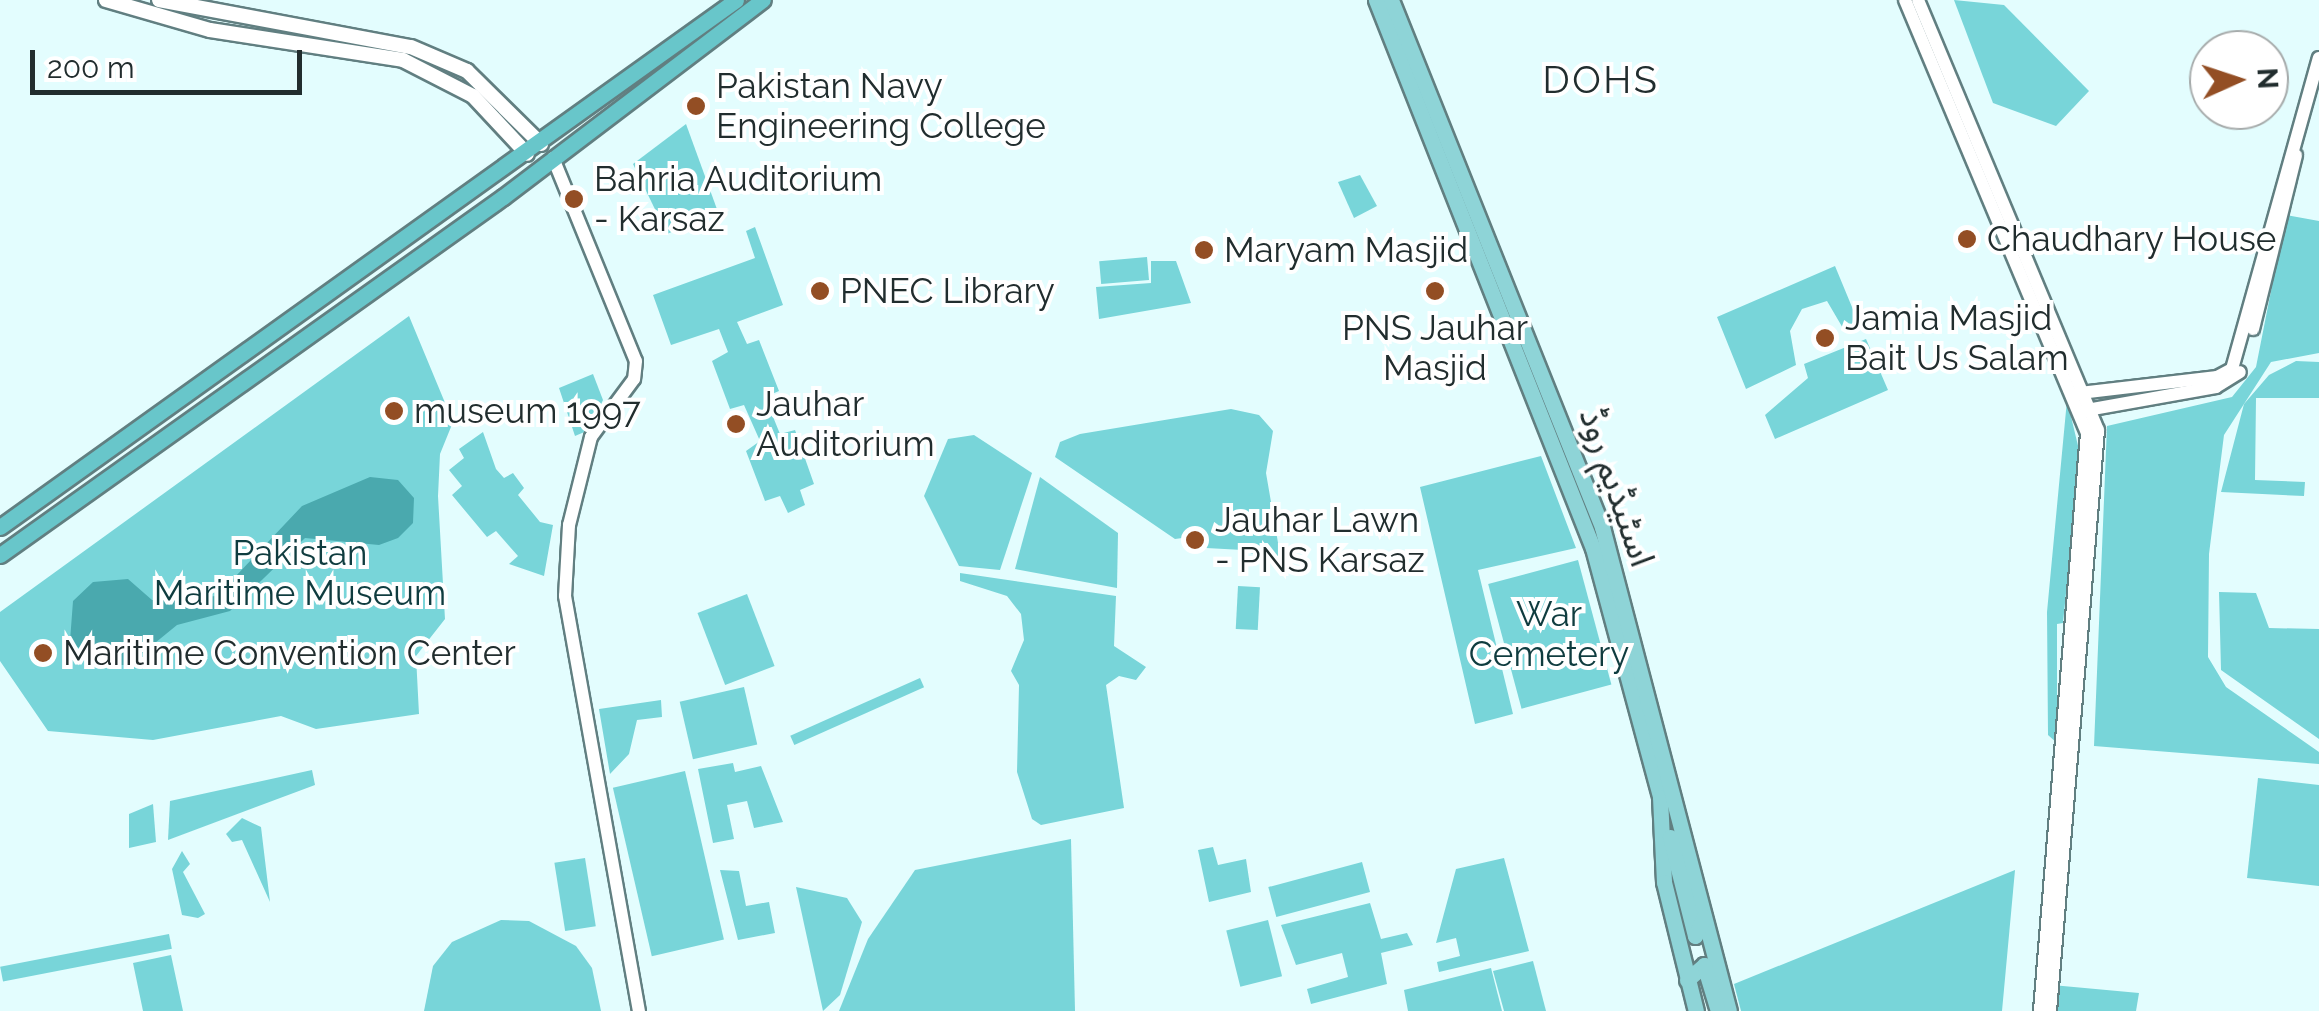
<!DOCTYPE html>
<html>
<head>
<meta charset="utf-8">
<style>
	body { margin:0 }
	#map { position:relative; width:2319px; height:1011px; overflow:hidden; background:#e3fdfe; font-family:Raleway,"Noto Sans Arabic",sans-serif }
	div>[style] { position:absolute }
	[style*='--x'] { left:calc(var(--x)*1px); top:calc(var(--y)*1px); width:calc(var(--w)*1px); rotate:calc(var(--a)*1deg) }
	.green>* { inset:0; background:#78d5d9; transform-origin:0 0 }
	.water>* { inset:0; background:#4aa9ae }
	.roads { filter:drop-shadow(2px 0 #617f81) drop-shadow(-2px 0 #617f81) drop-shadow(0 2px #617f81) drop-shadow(0 -2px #617f81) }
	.tertiary>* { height:12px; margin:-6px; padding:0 6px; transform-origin:6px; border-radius:6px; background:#fff }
	.secondary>* { height:14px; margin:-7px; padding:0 7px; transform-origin:7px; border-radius:7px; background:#fff }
	.primary>* { height:15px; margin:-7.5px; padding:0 7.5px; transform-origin:7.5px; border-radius:7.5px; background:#8ed4d7 }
	.trunk>* { height:15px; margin:-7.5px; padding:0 7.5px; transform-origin:7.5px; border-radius:7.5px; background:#68c6ca }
	.dots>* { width:28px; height:28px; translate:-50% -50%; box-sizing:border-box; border:5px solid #fff; border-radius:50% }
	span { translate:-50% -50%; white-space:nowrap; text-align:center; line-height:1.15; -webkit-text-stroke:8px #fff; paint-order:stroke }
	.poi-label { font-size:35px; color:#212d2e }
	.left { translate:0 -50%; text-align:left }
	.street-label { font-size:35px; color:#212d2e }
	.park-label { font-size:35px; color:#0f3c3f }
	.neighbourhood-label { font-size:38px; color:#212d2e; letter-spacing:2.5px }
	.north { position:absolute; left:2189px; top:30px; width:100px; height:100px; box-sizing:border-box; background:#fff; border:2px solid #a6abab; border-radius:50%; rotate:87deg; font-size:28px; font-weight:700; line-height:40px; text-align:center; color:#212d2e }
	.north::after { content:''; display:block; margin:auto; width:35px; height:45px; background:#934e24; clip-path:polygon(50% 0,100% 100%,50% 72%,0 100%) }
	.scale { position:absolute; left:30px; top:50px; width:272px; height:45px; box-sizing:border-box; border:5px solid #212d2e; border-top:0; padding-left:12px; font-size:30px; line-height:35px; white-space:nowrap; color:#212d2e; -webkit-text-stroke:8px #fff; paint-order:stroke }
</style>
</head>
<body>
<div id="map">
	<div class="green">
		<i style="clip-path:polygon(1954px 0,2004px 5px,2089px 91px,2056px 126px,1993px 103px)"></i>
		<i style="clip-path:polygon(686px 124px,718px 212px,667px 234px,633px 164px)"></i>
		<i style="clip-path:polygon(1360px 175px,1377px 206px,1354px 218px,1338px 182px)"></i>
		<i style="clip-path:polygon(2286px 215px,2319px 221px,2319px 353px,2271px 362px,2224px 435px,2209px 554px,2208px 657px,2226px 687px,2319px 752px,2319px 764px,2094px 746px,2107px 426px,2232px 397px,2256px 367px)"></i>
		<i style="clip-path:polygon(755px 227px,783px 305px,737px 322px,747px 344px,759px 340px,779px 391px,765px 397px,780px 434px,795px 430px,814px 484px,800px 490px,805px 505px,788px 513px,780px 496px,765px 501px,746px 451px,760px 441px,744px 405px,730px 409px,712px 361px,728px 352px,719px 329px,671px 345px,653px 295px,755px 258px,746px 231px)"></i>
		<i style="left:1147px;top:257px;width:23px;height:48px;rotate:85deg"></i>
		<i style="clip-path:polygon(1151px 261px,1176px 261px,1191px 303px,1099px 319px,1096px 287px,1151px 283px)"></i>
		<i style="clip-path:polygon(1835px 266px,1859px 324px,1844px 330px,1827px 301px,1802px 309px,1790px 331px,1796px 365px,1746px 389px,1717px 317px)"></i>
		<i style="clip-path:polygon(409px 316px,453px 422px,440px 454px,438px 496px,445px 619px,416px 656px,419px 714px,316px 729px,281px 716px,153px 740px,48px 731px,0 661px,0 612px)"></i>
		<i style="clip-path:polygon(1866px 339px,1888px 390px,1775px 439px,1765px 415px,1808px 378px,1804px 364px)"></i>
		<i style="clip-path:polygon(2296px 361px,2319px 362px,2319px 398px,2256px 398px,2255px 480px,2305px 482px,2304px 496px,2221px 492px,2244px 404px,2269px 375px)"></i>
		<i style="clip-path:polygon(593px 374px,603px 400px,589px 430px,575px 436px,559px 388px)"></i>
		<i style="clip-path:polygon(2067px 400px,2080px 454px,2063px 623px,2057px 624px,2057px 743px,2048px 735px,2047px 612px)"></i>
		<i style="clip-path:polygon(1231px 409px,1259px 415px,1273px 431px,1266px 473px,1282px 566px,1243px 550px,1206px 548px,1204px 535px,1175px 539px,1055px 457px,1060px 442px,1080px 434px)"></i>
		<i style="clip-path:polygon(483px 432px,496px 469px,504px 478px,513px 473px,524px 488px,518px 495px,540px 522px,553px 525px,544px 576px,509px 564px,518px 556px,496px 531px,487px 537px,452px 495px,462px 486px,449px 470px,464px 458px,459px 449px)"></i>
		<i style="clip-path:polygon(974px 435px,1032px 473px,1000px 570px,959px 566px,924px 496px,948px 439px)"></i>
		<i style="clip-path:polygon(1541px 456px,1576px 548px,1478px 570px,1513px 714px,1475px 724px,1420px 487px)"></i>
		<i style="clip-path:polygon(1040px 477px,1118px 533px,1117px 588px,1015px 569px)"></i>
		<i style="left:1578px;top:560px;width:129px;height:93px;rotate:75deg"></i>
		<i style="clip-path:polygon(960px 573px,1116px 596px,1114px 646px,1146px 667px,1136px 680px,1119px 676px,1106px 685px,1124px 808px,1041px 825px,1032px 819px,1017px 772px,1019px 685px,1011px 671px,1024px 640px,1021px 614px,1007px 596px,960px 581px)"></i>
		<i style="left:1238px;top:586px;width:22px;height:43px;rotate:3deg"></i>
		<i style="clip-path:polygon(2219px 592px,2256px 593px,2269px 628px,2319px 629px,2319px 739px,2221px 670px)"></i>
		<i style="left:747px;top:594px;width:77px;height:53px;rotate:69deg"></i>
		<i style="left:920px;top:678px;width:10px;height:142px;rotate:66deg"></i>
		<i style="left:744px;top:687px;width:59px;height:66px;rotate:77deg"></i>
		<i style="clip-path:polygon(661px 700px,662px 717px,637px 720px,629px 754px,610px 774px,599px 709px)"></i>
		<i style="clip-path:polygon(733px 763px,735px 772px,761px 766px,783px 822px,754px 828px,747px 801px,727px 805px,734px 839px,713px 843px,698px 769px)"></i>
		<i style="clip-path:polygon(312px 770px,315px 785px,168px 840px,170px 801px)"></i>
		<i style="left:685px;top:771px;width:173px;height:74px;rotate:77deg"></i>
		<i style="clip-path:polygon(2258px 778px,2319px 785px,2319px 886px,2247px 878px)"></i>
		<i style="clip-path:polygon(153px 804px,156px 842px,129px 848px,129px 814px)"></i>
		<i style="clip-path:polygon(242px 818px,261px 827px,270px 902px,242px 840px,232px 842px,226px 834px)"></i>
		<i style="clip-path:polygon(1071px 839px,1075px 1011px,839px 1011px,868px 939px,915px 870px)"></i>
		<i style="clip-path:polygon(1213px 847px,1218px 865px,1246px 859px,1251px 892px,1209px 902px,1198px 850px)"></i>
		<i style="clip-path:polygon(182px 851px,190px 864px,183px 872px,205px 914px,198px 918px,182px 915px,172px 869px)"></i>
		<i style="left:585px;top:858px;width:69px;height:31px;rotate:81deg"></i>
		<i style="clip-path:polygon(1504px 858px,1529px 951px,1439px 972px,1437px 962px,1460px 956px,1456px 938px,1436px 943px,1456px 869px)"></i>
		<i style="left:1362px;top:862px;width:31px;height:97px;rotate:75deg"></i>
		<i style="clip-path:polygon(720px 870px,739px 871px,746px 906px,769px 902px,775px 933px,738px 940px)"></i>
		<i style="clip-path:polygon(2015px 870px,2002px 1011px,1741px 1011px,1734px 984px)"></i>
		<i style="clip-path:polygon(796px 887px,847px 898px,862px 922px,840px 995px,823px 1011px)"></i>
		<i style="clip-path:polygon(1370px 903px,1381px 939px,1407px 933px,1413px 945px,1381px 953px,1387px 984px,1311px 1004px,1307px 989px,1348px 977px,1342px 953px,1296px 965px,1281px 925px)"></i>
		<i style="clip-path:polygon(501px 920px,529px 921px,576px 946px,592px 968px,601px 1011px,424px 1011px,433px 966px,452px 942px)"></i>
		<i style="left:1268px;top:920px;width:58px;height:43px;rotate:76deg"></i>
		<i style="left:169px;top:934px;width:15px;height:172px;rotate:79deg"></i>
		<i style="clip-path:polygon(171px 955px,183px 1011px,143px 1011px,133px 963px)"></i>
		<i style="clip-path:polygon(1533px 961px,1546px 1011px,1504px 1011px,1493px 971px)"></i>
		<i style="clip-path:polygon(1491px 968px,1502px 1011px,1408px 1011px,1404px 990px)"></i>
		<i style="clip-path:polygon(2052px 985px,2139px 993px,2136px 1011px,2050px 1011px)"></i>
	</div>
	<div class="water">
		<i style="clip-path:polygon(370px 477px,398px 480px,414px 498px,413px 523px,398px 538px,379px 545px,305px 538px,230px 611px,177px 625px,128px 665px,100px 665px,70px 641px,73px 601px,93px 582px,128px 579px,152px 600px,217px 596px,302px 506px)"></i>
	</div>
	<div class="roads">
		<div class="tertiary">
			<i style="--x:1905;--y:0;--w:470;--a:67.2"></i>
			<i style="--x:2087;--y:433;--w:580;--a:94.65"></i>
			<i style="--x:1918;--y:0;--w:466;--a:67.3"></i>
			<i style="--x:2098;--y:430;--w:583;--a:94.72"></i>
			<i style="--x:553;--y:158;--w:219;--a:67.8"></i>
			<i style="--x:636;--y:361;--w:18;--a:96"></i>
			<i style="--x:634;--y:379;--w:72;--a:126.6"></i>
			<i style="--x:591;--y:437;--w:91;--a:104"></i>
			<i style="--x:569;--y:525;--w:71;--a:93.2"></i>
			<i style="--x:565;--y:596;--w:422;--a:79.9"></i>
			<i style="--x:2253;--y:329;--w:179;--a:-76.1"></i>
			<i style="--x:2080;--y:393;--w:138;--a:-6.7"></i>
			<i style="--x:2217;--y:377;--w:17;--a:-28"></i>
			<i style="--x:2232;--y:369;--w:323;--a:-74.4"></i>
			<i style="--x:2087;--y:410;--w:131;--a:-10.1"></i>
			<i style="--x:2216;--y:387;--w:28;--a:-32"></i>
		</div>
		<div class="secondary">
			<i style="--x:106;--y:0;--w:108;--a:16.1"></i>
			<i style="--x:210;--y:30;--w:195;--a:8.8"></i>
			<i style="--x:403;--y:60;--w:79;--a:27.2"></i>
			<i style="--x:473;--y:96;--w:79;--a:47"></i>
			<i style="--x:159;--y:0;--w:256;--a:10.6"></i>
			<i style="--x:411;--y:47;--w:61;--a:23.2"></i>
			<i style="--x:467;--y:71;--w:104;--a:44.6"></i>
		</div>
		<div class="primary">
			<i style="--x:1376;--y:0;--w:589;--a:68.4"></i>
			<i style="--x:1593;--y:548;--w:258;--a:74.9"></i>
			<i style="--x:1660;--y:797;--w:85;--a:87.3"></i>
			<i style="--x:1664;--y:882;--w:133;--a:76.1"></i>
			<i style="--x:1391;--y:0;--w:568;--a:68.18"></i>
			<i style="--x:1602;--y:527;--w:500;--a:75.3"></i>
			<i style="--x:1670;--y:837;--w:102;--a:75.8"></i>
			<i style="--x:1695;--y:936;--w:21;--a:-65"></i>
			<i style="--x:1687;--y:980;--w:23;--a:-41"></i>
			<i style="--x:1704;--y:965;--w:48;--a:73.1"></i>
		</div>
		<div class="trunk">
			<i style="--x:0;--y:527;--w:905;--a:-35.6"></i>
			<i style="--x:0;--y:555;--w:617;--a:-35.44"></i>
			<i style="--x:503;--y:197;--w:326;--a:-37.2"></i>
		</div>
	</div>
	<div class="dots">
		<i style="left:696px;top:106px;background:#934e24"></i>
		<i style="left:574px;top:199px;background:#934e24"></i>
		<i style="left:1967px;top:239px;background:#934e24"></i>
		<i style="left:1204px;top:250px;background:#934e24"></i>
		<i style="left:820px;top:291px;background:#934e24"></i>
		<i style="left:1435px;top:291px;background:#934e24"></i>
		<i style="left:1825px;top:338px;background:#934e24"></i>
		<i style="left:394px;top:411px;background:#934e24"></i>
		<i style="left:736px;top:424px;background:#934e24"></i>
		<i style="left:1195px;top:540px;background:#934e24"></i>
		<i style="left:43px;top:653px;background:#934e24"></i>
	</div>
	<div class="poi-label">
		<span class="left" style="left:716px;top:106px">Pakistan Navy<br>Engineering College</span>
		<span class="left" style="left:594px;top:199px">Bahria Auditorium<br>- Karsaz</span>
		<span class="left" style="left:1987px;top:239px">Chaudhary House</span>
		<span class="left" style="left:1224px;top:250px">Maryam Masjid</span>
		<span class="left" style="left:840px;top:291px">PNEC Library</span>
		<span class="left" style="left:1845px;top:338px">Jamia Masjid<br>Bait Us Salam</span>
		<span style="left:1435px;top:348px">PNS Jauhar<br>Masjid</span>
		<span class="left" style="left:756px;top:424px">Jauhar<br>Auditorium</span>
		<span class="left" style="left:414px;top:411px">museum 1997</span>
		<span class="left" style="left:1215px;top:540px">Jauhar Lawn<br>- PNS Karsaz</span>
		<span class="left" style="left:63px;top:653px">Maritime Convention Center</span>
	</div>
	<div class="street-label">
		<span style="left:1617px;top:487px;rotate:71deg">اسٹیڈیم روڈ</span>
	</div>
	<div class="park-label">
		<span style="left:300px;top:573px">Pakistan<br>Maritime Museum</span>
		<span style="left:1549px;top:634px">War<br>Cemetery</span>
	</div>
	<div class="neighbourhood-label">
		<span style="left:1601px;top:80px">DOHS</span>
	</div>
	<div class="north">N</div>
	<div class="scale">200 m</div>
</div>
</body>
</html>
